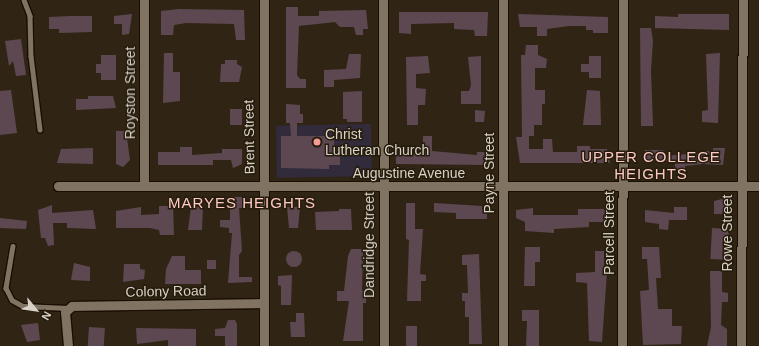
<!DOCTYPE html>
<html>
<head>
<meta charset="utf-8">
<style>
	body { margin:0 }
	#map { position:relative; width:759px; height:346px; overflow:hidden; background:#302515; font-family:Arial,sans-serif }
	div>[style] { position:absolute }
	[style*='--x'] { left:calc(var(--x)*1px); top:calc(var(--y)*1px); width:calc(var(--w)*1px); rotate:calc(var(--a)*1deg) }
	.commercial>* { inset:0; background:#312b3c; transform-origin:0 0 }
	.building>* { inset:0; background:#5d4852; transform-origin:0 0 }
	.round { border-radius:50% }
	.roads { filter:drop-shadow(1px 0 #180e02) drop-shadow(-1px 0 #180e02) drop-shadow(0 1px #180e02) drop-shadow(0 -1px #180e02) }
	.lane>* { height:4.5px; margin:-2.25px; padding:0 2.25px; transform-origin:2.25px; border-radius:2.25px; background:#807361 }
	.street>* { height:9px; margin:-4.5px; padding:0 4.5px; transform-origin:4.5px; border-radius:4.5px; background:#807361 }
	.dots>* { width:11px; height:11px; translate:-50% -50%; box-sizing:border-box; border:2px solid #261c0c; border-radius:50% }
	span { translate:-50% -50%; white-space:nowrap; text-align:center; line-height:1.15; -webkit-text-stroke:3px #261c0c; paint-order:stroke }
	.street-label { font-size:14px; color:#d8d1c7 }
	.poi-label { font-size:14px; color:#d8d1c7 }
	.left { translate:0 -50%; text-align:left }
	.neighbourhood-label { font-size:15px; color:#fdc9c4; letter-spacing:1px }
	.north { position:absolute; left:16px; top:290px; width:40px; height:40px; -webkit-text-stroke:3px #261c0c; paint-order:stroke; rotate:119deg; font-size:11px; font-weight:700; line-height:16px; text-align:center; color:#d8d1c7 }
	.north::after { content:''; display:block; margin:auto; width:14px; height:18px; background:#d8d1c7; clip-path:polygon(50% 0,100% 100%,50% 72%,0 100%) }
</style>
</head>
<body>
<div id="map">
	<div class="commercial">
		<i style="left:371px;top:124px;width:52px;height:95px;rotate:89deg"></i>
	</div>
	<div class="building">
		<i style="clip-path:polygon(286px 7px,298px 7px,298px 16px,319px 16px,319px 11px,366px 10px,368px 29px,363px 29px,363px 35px,356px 35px,354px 27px,340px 27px,335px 22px,299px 26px,297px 75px,300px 79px,306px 79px,306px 88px,286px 88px)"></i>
		<i style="clip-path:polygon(179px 9px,244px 10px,245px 40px,236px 40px,234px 24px,186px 23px,174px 25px,173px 35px,161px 35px,161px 11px)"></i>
		<i style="clip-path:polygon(399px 12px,488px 12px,487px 36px,475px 36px,474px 30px,454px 29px,454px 23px,411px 24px,411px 34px,399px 33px)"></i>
		<i style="clip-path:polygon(132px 14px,129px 34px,122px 35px,122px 24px,114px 24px,114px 16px)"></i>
		<i style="clip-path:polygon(518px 14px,608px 17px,608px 33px,593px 33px,593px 30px,586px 30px,586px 26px,569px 26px,547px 29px,547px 36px,537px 36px,537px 27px,520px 27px)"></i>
		<i style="clip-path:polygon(678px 14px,729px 14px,729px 30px,655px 28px,655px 16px,678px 17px)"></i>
		<i style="clip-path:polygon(71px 16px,92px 16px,92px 32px,59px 33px,59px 29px,49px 29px,49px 17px)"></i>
		<i style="clip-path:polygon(640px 28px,651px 28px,653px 41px,651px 70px,653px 126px,641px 126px)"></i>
		<i style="clip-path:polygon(21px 39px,26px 75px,16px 76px,13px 61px,9px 66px,5px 41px)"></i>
		<i style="clip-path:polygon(526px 45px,538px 45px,538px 55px,547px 59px,546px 68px,535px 68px,535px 90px,545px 90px,545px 104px,542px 104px,542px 125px,534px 125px,534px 136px,529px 136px,529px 149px,543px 149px,543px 139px,552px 139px,553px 152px,577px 152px,577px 146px,590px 146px,590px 149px,607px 149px,610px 163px,520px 163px,516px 137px,522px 137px,521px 55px,525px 55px)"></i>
		<i style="clip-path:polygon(164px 53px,173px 53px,173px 72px,180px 72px,180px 101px,163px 103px)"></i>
		<i style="clip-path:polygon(720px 53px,718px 123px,702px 122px,702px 111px,708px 110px,706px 54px)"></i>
		<i style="clip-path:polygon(349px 54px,361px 54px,360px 78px,334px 80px,334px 87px,324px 87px,324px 70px,346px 69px)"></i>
		<i style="clip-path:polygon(101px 55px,116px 55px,116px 80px,101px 80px,101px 73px,96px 73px,96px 64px,101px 64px)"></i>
		<i style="clip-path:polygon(428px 56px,430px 73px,416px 74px,416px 88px,426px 89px,425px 105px,418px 105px,418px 125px,407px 125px,406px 57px)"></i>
		<i style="clip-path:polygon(481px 56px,481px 104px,461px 104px,461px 91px,469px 91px,471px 85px,468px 57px)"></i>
		<i style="clip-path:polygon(589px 56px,601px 56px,601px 78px,589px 78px,589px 72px,581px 72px,581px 64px,589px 64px)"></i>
		<i style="clip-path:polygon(225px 60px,237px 60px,237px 64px,242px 67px,239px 82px,220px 82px,221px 64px,225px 64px)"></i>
		<i style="clip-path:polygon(11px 90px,17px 133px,0 135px,0 91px)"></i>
		<i style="clip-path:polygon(587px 90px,600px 91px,601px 125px,583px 125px)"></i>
		<i style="clip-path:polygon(362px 91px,362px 122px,347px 122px,347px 119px,343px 119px,343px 92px)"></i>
		<i style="clip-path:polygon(88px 96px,113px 96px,116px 108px,76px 110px,76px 99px,88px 99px)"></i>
		<i style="clip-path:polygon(286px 104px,300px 105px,300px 114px,303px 114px,303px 123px,297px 123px,297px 136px,334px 136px,334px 153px,340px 153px,340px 165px,329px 165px,329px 169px,281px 168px,281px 136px,291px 136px,290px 123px,286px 123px)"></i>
		<i style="left:230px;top:109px;width:12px;height:16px"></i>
		<i style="clip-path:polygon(475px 110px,485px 111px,484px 122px,475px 122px)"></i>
		<i style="clip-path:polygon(116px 131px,126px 131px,130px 160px,123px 167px,116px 164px)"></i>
		<i style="clip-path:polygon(423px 136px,432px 136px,432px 151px,477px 155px,477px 152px,489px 152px,489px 165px,396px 164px,396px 155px,419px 154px,419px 147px,423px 147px)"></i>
		<i style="clip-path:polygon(180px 147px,192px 147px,192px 155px,222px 153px,222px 149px,242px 149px,242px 164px,233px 168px,231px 160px,213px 160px,213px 165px,158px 165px,158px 152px,180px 152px)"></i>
		<i style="clip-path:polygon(93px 148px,93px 164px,57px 163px,61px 149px)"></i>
		<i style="clip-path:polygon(713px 148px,725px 148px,723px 165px,703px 164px,685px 166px,685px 171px,675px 171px,675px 161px,645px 160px,645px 150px,663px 150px,663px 156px,702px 153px,702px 151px,713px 151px)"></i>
		<i style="clip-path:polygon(230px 197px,243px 197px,243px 208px,239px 208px,242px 251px,239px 255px,239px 277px,252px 277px,252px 282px,228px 283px,232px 233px,229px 233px,229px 228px,220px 227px,220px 220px,230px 220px)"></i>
		<i style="clip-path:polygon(722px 199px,730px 199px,729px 214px,714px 214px,714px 201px)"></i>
		<i style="clip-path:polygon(406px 203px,415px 203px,415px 229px,423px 229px,420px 274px,426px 275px,426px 281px,421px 281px,421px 301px,407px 301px,409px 240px,406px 239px)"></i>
		<i style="clip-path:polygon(434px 203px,482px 206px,482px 209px,487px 209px,487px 219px,456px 219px,456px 213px,434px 212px)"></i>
		<i style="clip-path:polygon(52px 205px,52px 213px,93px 210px,96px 229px,67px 228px,67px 223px,53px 223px,54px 245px,48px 246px,45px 238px,41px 238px,38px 210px)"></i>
		<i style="clip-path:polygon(159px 206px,173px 206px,174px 235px,160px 235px,159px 230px,150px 228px,116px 228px,116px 211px,141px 207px,141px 215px,159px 214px)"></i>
		<i style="clip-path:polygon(191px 207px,203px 207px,202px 230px,188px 230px)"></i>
		<i style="clip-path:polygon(287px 207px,300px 207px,298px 228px,289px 228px)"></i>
		<i style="clip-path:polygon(674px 207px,687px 207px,687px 220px,669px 220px,668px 230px,659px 229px,659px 224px,645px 222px,645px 210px,674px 213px)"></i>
		<i style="clip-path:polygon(533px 208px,533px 215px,578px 215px,578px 209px,610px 209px,610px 222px,589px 222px,589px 227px,554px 229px,554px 233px,525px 231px,525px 222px,516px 218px,516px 210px)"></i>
		<i style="clip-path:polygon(339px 209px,351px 209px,352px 230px,316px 230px,315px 212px,339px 211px)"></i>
		<i style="clip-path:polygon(0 218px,27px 221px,26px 229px,0 228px)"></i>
		<i style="left:712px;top:228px;width:17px;height:31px;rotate:3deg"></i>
		<i style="clip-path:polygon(525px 247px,540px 247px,540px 262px,535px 262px,535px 286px,524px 286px)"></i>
		<i style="clip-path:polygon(642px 247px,659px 247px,661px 278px,656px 278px,658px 309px,672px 309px,672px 326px,682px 326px,681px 344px,643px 345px,640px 291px,649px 290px,647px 259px,642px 259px)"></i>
		<i style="clip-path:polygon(351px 249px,363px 249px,362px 291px,366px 291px,366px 303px,363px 303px,363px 341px,343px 341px,349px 301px,337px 301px,337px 291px,344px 291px,348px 256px)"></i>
		<i class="round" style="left:286px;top:251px;width:16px;height:16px"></i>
		<i style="clip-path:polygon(595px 251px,604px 251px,604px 272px,607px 272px,602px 342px,589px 341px,587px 283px,576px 282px,576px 273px,595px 272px)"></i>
		<i style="clip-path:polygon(479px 254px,482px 344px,469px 344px,469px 317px,465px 317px,465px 301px,462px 301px,462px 293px,468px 293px,467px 265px,462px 265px,462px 255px)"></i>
		<i style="clip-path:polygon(172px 256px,185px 256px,185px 270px,201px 270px,201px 284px,165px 284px,166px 269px)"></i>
		<i style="left:207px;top:260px;width:9px;height:9px"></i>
		<i style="clip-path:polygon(74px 263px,90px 267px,90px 281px,71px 280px)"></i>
		<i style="clip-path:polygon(124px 264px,140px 264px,140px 269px,145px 270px,144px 279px,123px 282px)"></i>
		<i style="clip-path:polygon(710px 271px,722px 271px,722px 292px,728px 293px,728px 302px,722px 302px,721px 325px,727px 329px,727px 346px,707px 346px,711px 327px)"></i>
		<i style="clip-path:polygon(292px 275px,291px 305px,281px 305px,281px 286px,278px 285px,278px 276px)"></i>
		<i style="clip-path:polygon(522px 310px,539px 310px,539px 346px,526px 346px,527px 321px,522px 321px)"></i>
		<i style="clip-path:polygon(296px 313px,304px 313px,305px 337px,291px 337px,290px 322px,296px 322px)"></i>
		<i style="clip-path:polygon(228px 320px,235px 320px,237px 324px,237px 346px,225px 346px,225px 336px,215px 336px,215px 329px,225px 328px)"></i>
		<i style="clip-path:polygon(38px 323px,40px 340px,27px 342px,21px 325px)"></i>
		<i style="left:406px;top:326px;width:11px;height:20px"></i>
		<i style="left:89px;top:327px;width:16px;height:19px;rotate:4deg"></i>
		<i style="clip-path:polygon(136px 328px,196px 329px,196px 346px,168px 346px,168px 340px,137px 344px)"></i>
	</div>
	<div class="roads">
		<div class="lane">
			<i style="--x:24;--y:0;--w:17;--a:69"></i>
			<i style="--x:30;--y:16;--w:40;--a:88.6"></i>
			<i style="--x:31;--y:56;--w:74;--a:83"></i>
			<i style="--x:13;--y:246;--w:43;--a:99.5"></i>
			<i style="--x:6;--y:288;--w:13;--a:63"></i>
			<i style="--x:12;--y:300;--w:13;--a:29"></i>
			<i style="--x:23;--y:306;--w:45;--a:2.5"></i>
		</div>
		<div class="street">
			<i style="--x:264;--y:0;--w:346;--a:90"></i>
			<i style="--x:383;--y:0;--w:346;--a:89.8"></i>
			<i style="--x:503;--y:0;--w:346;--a:90"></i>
			<i style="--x:144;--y:185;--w:185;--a:-90"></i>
			<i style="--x:58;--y:186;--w:701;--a:0"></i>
			<i style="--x:68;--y:346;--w:34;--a:-95"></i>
			<i style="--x:65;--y:312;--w:9;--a:-41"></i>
			<i style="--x:72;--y:306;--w:191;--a:-0.9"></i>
			<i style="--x:622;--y:346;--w:346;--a:-89.8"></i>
			<i style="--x:741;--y:346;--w:346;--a:-89.7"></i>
		</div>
	</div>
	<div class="dots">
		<i style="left:317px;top:142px;background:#f59c95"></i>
	</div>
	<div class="street-label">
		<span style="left:130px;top:93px;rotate:-90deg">Royston Street</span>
		<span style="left:249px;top:137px;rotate:-91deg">Brent Street</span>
		<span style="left:409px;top:173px">Augustine Avenue</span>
		<span style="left:489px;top:173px;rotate:-90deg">Payne Street</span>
		<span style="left:609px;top:233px;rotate:-90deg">Parcell Street</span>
		<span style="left:727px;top:233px;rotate:-90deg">Rowe Street</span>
		<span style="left:369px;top:245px;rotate:-90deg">Dandridge Street</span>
		<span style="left:166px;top:291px;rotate:-1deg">Colony Road</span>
	</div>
	<div class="poi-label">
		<span class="left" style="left:325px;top:142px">Christ<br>Lutheran Church</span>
	</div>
	<div class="neighbourhood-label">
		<span style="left:651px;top:165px">UPPER COLLEGE<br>HEIGHTS</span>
		<span style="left:242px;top:203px">MARYES HEIGHTS</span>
	</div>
	<div class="north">N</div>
</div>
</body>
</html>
